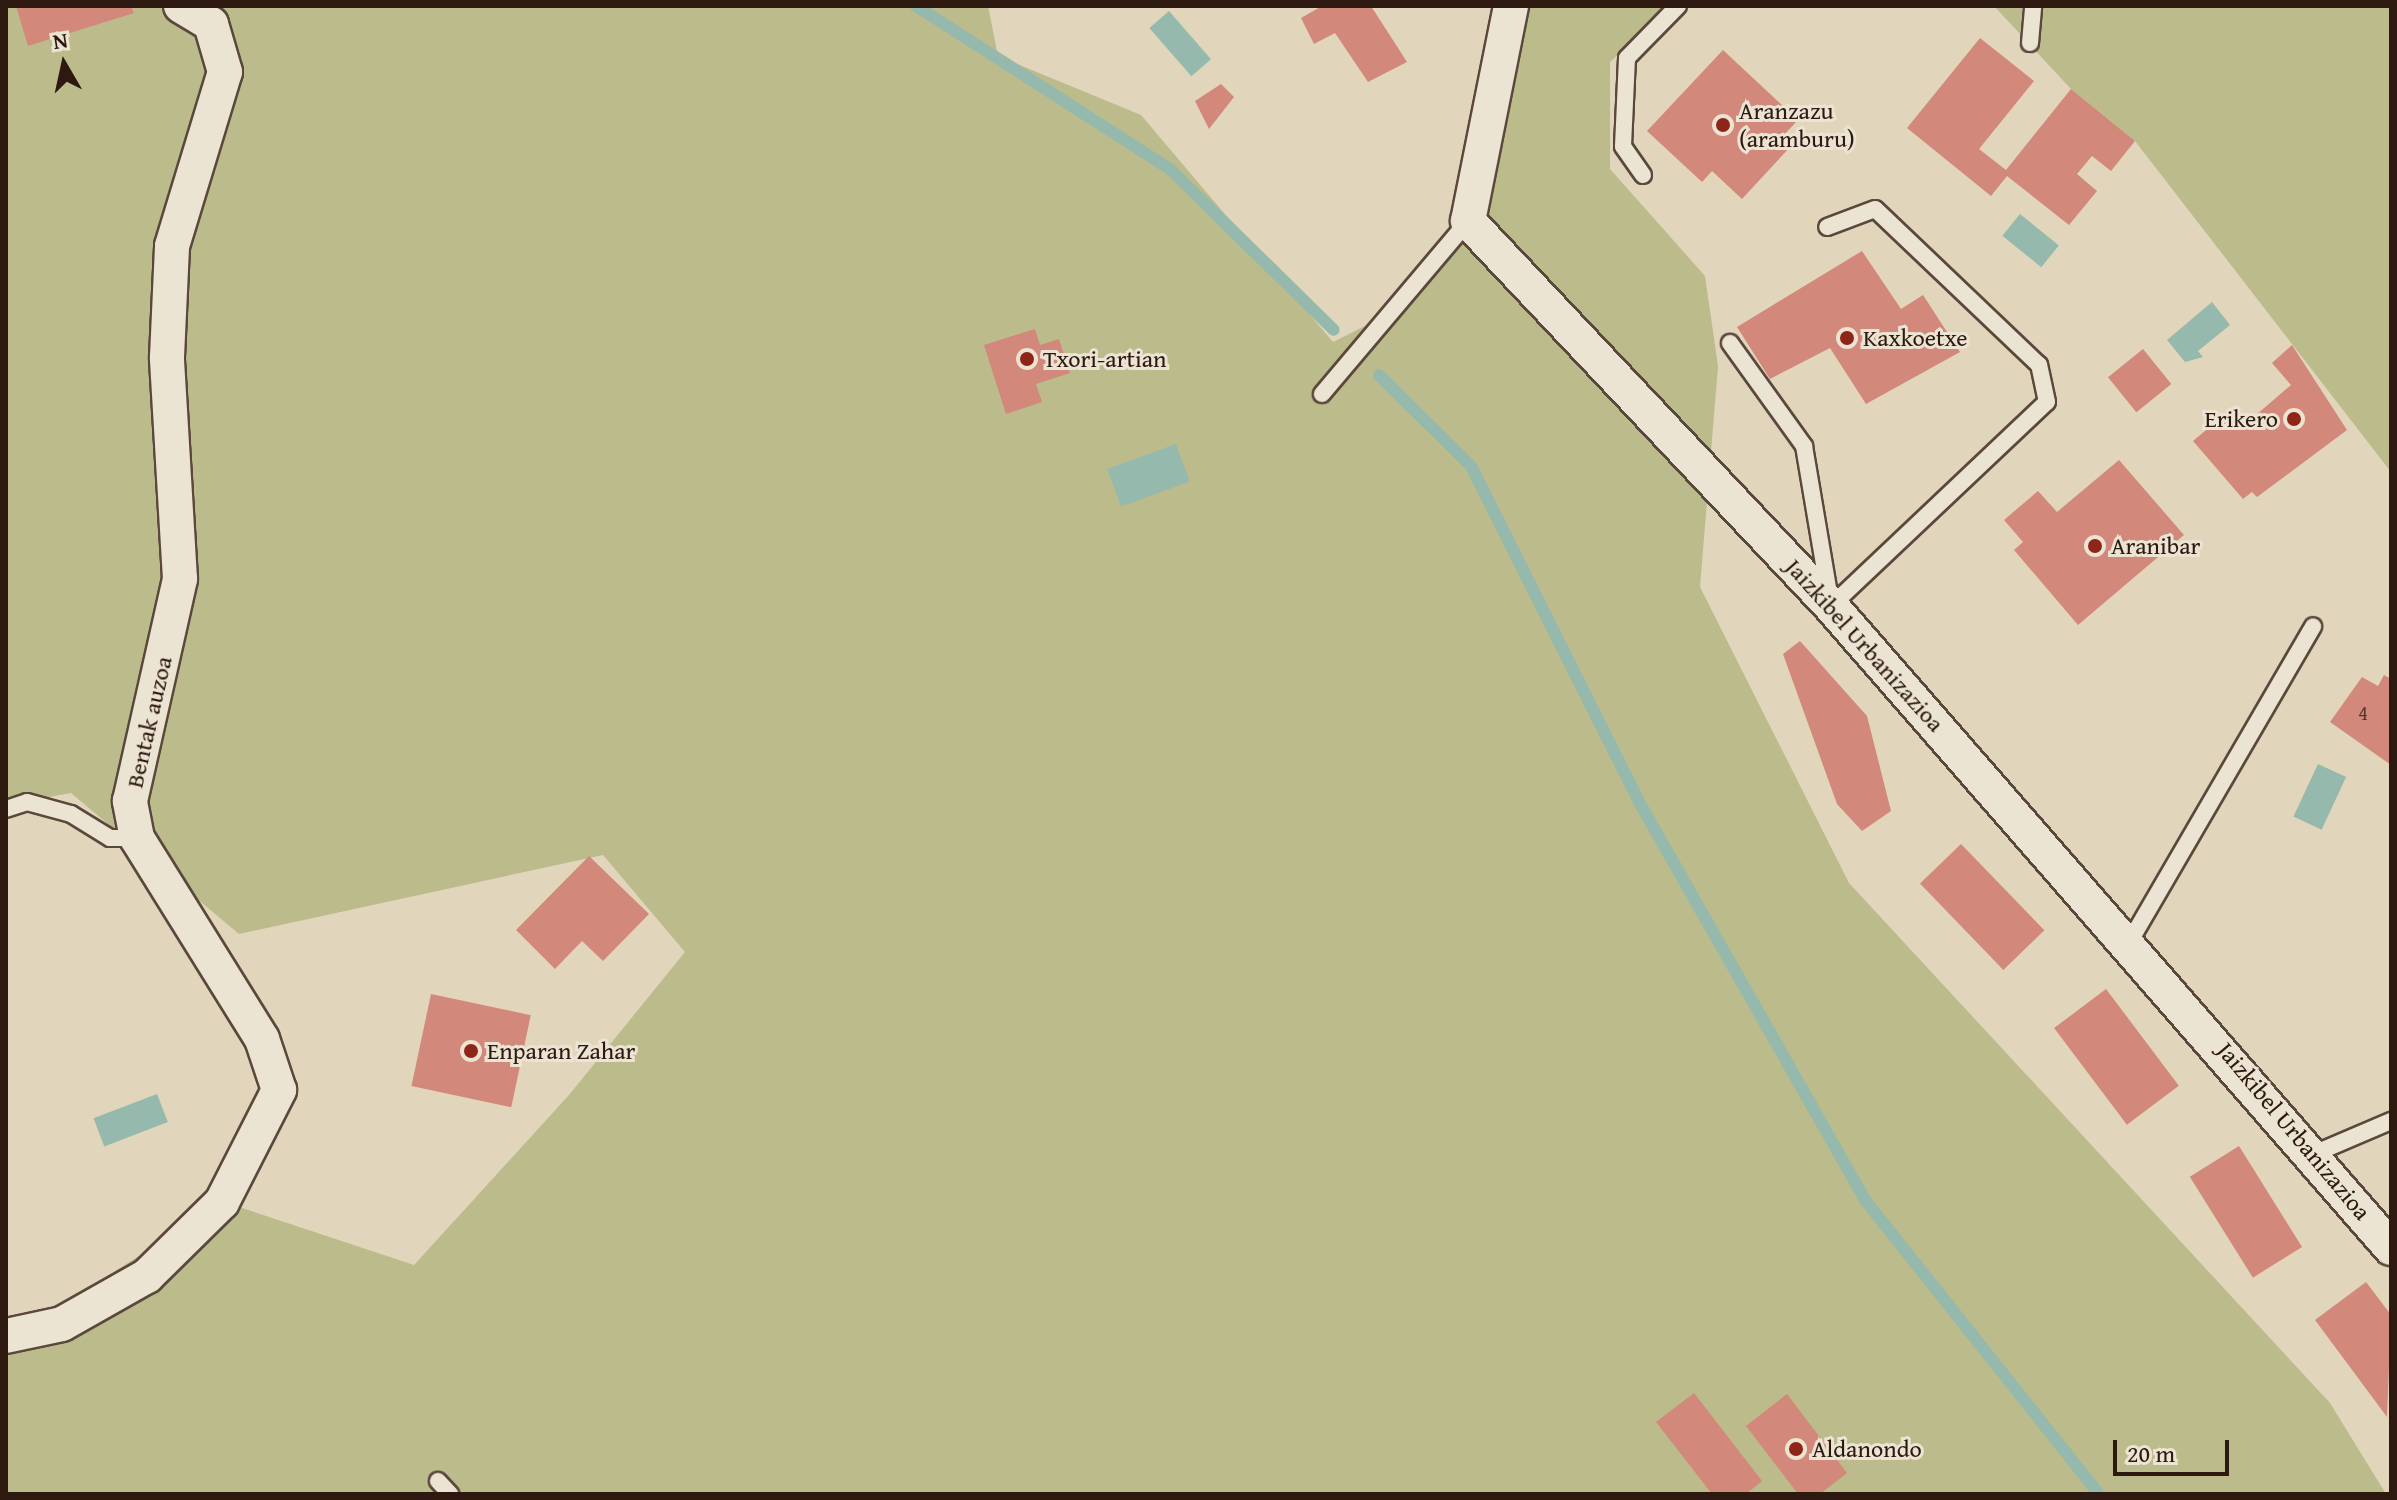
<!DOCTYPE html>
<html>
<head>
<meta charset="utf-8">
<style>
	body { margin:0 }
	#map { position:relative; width:2397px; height:1500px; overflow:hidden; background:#e1d5bb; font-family:"Gentium Book Plus",serif }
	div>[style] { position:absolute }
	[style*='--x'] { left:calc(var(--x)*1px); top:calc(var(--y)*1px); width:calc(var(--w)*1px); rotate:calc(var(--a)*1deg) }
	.green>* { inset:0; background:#bbbb8b }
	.water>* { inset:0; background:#95b9ad; transform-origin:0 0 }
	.stream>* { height:12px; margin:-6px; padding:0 6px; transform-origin:6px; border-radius:6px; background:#95b9ad }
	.building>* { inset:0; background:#d2887a; transform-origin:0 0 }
	.roads { filter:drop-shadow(2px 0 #5b483c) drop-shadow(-2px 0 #5b483c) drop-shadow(0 2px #5b483c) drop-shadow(0 -2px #5b483c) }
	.service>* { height:16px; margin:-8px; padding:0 8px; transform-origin:8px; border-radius:8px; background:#ece4d3 }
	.minor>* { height:34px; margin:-17px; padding:0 17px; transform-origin:17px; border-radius:17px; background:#ece4d3 }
	.dots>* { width:22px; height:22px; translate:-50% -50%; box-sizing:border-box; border:4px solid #ece4d3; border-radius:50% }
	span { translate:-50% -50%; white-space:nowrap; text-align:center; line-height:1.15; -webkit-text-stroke:6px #ece4d3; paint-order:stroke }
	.number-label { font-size:20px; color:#57352b }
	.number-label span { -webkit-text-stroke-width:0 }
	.poi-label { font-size:24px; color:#2e1911 }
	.left { translate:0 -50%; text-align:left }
	.right { translate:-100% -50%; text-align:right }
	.street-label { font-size:24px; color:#2e1911 }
	.frame { position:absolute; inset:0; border:8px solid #2e1911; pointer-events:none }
	.north { position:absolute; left:24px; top:24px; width:80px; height:80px; -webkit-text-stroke:6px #ece4d3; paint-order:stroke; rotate:351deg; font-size:22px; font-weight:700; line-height:32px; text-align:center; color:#2e1911 }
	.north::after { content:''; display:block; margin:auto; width:28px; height:36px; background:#2e1911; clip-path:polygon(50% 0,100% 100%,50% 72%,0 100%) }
	.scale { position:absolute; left:2113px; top:1440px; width:116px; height:36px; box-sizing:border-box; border:4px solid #2e1911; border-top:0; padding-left:10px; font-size:24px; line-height:28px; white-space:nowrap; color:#2e1911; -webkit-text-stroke:6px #ece4d3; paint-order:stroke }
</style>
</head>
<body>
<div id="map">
	<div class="green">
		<i style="clip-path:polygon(6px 6px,988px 6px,998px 56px,1141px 115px,1333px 342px,1389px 314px,1468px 221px,1511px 6px,1673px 6px,1610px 62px,1610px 169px,1705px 276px,1718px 366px,1700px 587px,1849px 883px,2330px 1403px,2386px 1494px,6px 1494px,6px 1321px,38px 1320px,224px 1202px,414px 1265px,569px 1095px,685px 952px,603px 855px,239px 934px,71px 793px,6px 805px)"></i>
		<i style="clip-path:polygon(1994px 6px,2391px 6px,2391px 472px,2135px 141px,2071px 89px)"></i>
	</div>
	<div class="water">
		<i style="left:1169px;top:11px;width:64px;height:26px;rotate:49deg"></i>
		<i style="left:2020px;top:214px;width:50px;height:28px;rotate:39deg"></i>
		<i style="clip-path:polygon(2212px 302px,2230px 325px,2198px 351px,2203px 357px,2185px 362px,2167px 340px)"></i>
		<i style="left:1176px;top:444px;width:40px;height:73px;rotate:70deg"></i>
		<i style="left:2318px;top:764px;width:31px;height:58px;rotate:25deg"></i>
		<i style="left:157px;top:1094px;width:30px;height:68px;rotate:69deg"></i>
	</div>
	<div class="stream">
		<i style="--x:916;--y:6;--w:303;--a:32.7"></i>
		<i style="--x:1171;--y:170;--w:228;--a:44.5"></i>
		<i style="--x:1379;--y:375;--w:129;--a:44.7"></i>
		<i style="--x:1471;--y:466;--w:381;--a:63.4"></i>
		<i style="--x:1642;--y:807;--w:452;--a:60.4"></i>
		<i style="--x:1865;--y:1200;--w:376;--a:51.5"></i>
	</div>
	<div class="building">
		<i style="clip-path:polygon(16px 6px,131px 6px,134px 13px,28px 46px)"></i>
		<i style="clip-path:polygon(1322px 6px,1371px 6px,1407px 62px,1368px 82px,1335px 33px,1314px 44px,1301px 18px)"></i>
		<i style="clip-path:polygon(1980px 38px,2034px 81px,1979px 149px,2006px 170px,2071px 89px,2135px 141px,2111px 171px,2092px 156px,2077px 174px,2097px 191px,2069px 225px,2007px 176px,1991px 196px,1907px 128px)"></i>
		<i style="clip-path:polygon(1723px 50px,1798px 120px,1782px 137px,1791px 146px,1742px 199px,1712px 171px,1702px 182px,1647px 131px)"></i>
		<i style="clip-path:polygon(1221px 84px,1234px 97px,1209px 129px,1195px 101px)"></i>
		<i style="clip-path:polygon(1862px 251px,1901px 309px,1923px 295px,1960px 352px,1866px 404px,1830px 348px,1770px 379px,1737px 327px)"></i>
		<i style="clip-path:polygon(1035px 329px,1040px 345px,1059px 339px,1070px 373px,1036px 384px,1042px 402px,1006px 414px,984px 345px)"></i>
		<i style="clip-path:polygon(2292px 345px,2347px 430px,2257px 497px,2252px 492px,2243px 499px,2193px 441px,2229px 411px,2242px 427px,2291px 385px,2272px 363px)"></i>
		<i style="left:2143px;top:349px;width:45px;height:45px;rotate:51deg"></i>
		<i style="clip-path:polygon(2119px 460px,2184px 535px,2078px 625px,2014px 550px,2023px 542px,2004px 520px,2038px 491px,2057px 512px)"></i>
		<i style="clip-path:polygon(1800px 641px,1867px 716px,1891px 811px,1862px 831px,1837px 804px,1783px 654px)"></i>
		<i style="clip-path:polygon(2384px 675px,2391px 679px,2391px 765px,2330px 722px,2362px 677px,2378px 686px)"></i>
		<i style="left:1961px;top:844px;width:120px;height:57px;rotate:46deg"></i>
		<i style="clip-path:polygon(589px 856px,649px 914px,603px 961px,582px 941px,555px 969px,516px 930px)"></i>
		<i style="left:2106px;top:989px;width:121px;height:65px;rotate:53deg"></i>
		<i style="left:431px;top:994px;width:102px;height:94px;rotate:12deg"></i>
		<i style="left:2239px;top:1146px;width:119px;height:58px;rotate:58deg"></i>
		<i style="clip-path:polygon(2366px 1282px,2391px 1315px,2387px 1417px,2315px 1320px)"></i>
		<i style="clip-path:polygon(1694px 1393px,1762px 1481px,1746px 1494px,1712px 1494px,1656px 1422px)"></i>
		<i style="clip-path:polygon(1787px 1394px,1847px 1473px,1820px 1494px,1798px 1494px,1746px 1426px)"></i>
	</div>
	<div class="roads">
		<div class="service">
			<i style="--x:2030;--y:43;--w:37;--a:-85"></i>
			<i style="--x:1643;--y:175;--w:35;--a:-125"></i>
			<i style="--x:1623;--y:146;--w:88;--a:-87.4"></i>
			<i style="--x:1627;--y:58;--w:73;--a:-45.6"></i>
			<i style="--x:1730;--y:343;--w:127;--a:54.3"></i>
			<i style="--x:1804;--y:446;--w:162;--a:80.4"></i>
			<i style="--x:1831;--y:606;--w:297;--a:-43.4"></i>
			<i style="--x:2047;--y:402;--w:38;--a:-102"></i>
			<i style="--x:2039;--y:365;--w:226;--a:-136.4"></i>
			<i style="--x:1875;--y:209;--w:51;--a:159.4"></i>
			<i style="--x:1322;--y:394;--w:226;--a:-49.8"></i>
			<i style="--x:6;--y:809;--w:22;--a:-18"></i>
			<i style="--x:27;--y:802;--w:46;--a:15.3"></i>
			<i style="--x:71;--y:814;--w:46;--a:31.6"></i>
			<i style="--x:110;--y:838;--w:27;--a:0"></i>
			<i style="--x:2130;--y:941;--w:364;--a:-59.8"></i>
			<i style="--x:2316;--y:1153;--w:82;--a:-23.1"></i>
			<i style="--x:438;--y:1481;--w:18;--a:47"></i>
		</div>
		<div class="minor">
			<i style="--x:1511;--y:6;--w:219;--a:101.3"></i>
			<i style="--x:1468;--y:221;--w:529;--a:46.68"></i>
			<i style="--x:1831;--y:606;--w:852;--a:48.9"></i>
			<i style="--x:6;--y:1336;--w:57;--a:-12.1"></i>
			<i style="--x:62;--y:1324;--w:98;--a:-29.5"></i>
			<i style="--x:147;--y:1276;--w:105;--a:-44.6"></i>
			<i style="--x:222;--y:1202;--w:126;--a:-63"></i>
			<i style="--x:279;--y:1090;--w:54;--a:-108.4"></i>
			<i style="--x:262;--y:1039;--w:237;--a:-121.9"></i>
			<i style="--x:137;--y:838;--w:38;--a:-101"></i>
			<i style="--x:130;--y:801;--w:228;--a:-77.3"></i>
			<i style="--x:180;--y:579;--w:222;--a:-93.4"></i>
			<i style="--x:167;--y:357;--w:111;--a:-87.4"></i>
			<i style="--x:172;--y:246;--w:182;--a:-73.1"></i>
			<i style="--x:225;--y:72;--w:50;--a:-106.3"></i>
			<i style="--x:211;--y:24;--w:35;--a:-149"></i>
		</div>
	</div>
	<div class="dots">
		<i style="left:1723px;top:125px;background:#8f2418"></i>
		<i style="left:1847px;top:338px;background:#8f2418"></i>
		<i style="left:1027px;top:359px;background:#8f2418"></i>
		<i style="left:2294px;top:419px;background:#8f2418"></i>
		<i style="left:2095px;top:546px;background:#8f2418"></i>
		<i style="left:471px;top:1051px;background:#8f2418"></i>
		<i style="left:1796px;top:1449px;background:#8f2418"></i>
	</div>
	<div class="number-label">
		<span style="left:2363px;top:712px">4</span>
	</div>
	<div class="poi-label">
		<span class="left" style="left:1739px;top:125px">Aranzazu<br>(aramburu)</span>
		<span class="left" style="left:1863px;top:338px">Kaxkoetxe</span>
		<span class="left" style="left:1043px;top:359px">Txori-artian</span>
		<span class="right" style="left:2278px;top:419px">Erikero</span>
		<span class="left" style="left:2111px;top:546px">Aranibar</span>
		<span class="left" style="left:487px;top:1051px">Enparan Zahar</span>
		<span class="left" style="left:1812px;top:1449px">Aldanondo</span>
	</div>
	<div class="street-label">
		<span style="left:1865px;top:645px;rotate:48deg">Jaizkibel Urbanizazioa</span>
		<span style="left:149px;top:722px;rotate:-77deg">Bentak auzoa</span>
		<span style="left:2294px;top:1131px;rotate:50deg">Jaizkibel Urbanizazioa</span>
	</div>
	<div class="frame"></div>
	<div class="north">N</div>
	<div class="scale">20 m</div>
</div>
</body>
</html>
